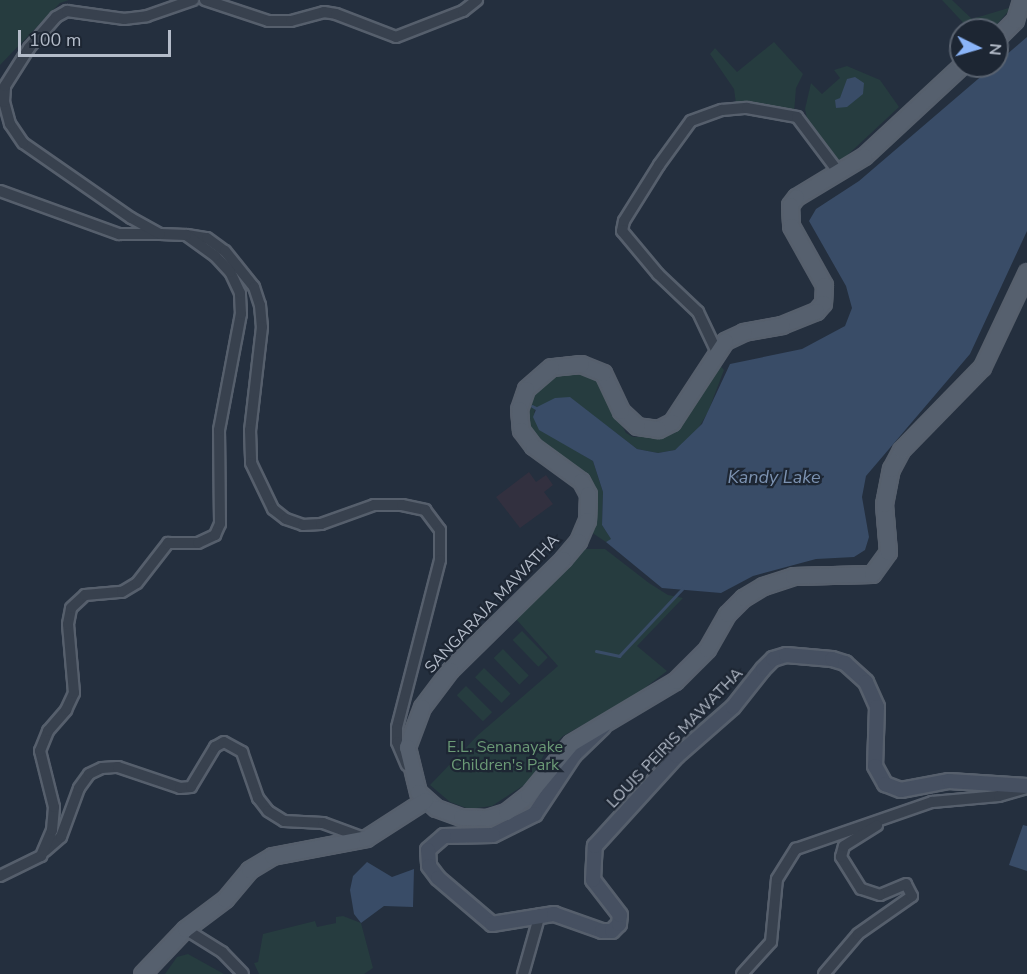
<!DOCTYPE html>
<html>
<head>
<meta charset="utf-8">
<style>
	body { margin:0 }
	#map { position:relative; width:1027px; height:974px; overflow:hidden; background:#242f3e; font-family:"Nunito Sans",sans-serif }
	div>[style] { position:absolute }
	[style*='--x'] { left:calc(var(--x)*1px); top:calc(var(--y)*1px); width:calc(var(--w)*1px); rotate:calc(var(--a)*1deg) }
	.medical>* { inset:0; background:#32303f }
	.green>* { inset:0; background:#263c3f; transform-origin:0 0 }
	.water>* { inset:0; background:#394c67 }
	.stream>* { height:3px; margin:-1.5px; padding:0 1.5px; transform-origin:1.5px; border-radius:1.5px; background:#394c67 }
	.roads { filter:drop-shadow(2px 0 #565f6c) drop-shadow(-2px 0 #565f6c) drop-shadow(0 2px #565f6c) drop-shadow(0 -2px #565f6c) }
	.street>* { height:10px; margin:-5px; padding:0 5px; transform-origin:5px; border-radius:5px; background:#38414e }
	.secondary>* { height:14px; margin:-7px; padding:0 7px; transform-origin:7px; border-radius:7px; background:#465061 }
	.primary>* { height:15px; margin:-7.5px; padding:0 7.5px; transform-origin:7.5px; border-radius:7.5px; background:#56606e }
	span { translate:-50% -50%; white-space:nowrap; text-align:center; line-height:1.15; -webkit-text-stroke:4.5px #1d2633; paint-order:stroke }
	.street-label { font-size:16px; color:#b4bcc9 }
	.park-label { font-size:16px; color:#6b9a76 }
	.water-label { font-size:18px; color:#7c92b1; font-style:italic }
	.north { position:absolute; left:949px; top:18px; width:60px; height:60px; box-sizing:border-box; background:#1d2633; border:2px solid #59626f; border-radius:50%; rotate:95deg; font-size:16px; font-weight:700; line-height:24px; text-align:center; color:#b4bcc9 }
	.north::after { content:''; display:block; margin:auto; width:21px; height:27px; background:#8ab4f8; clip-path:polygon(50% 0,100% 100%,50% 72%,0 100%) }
	.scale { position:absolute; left:18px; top:30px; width:153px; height:27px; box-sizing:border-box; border:3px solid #b4bcc9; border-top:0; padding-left:8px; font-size:18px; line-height:21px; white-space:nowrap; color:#b4bcc9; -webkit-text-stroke:4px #1d2633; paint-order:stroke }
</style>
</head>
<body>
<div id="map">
	<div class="medical">
		<i style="clip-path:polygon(529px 472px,536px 482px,546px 475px,553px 485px,544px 492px,553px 504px,520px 528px,496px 497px)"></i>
	</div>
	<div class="green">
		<i style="clip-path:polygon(0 0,69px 0,60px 3px,0 65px)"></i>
		<i style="clip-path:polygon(942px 0,952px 0,972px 19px,1012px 7px,992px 30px,970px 30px)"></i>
		<i style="clip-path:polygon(774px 42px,803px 74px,796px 88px,794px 113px,770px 106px,736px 104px,734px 89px,710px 54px,715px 48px,737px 72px)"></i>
		<i style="clip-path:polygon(847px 66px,880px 80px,899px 107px,840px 162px,809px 128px,805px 109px,811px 83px,822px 94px,840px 78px,834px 70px)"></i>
		<i style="clip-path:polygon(716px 361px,724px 370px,708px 412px,695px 434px,675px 450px,658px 453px,637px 449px,570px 398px,537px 407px,534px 412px,561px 441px,593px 461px,603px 492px,602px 525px,612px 540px,606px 542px,588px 530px,595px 495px,591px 482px,570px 461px,537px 442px,523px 422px,526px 402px,532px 391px,552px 374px,569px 367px,594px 374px,626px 433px,633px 437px,657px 437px,685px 420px)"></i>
		<i style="clip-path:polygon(585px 549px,605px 549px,649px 583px,668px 595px,683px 598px,637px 646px,667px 671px,633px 697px,563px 736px,545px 753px,529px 782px,492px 806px,469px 809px,450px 802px,430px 785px,478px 735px,558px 666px,516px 619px)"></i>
		<i style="left:522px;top:631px;width:37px;height:13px;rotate:46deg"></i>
		<i style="left:503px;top:649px;width:37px;height:13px;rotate:46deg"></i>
		<i style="left:484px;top:668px;width:37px;height:13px;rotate:44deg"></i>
		<i style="left:466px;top:686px;width:37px;height:13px;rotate:45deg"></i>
		<i style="clip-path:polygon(343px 916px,361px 923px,373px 968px,364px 974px,259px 974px,254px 963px,258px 962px,263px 934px,315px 921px,317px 927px,336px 923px,336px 917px)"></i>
		<i style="clip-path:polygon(188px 954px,224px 974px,165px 974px,177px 957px)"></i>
	</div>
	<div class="water">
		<i style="clip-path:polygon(1027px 37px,1027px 231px,970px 354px,866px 476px,862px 497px,869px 537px,865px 550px,854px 557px,816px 559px,753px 576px,721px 593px,662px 588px,606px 542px,611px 539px,602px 525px,603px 492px,593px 461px,539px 430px,533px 417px,537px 407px,555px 398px,570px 397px,637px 449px,658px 453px,675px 450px,702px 424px,730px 364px,802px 349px,845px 326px,852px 308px,846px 286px,809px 221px,816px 209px,859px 181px)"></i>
		<i style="clip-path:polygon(855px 77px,864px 83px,863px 94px,847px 107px,836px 108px,835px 100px,840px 98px,847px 79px)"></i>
		<i style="clip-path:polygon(1023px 825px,1027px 826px,1027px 871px,1009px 865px)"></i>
		<i style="clip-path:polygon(367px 862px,392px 877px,414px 869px,413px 907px,384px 906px,361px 923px,354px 914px,350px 890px,353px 876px)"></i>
	</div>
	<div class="stream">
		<i style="--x:532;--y:406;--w:4;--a:27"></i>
		<i style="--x:596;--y:651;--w:24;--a:12"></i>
		<i style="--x:619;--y:656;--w:92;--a:-46.8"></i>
	</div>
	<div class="roads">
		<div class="street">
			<i style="--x:205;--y:0;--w:66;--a:18.4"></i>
			<i style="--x:268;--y:21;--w:23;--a:0"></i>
			<i style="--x:291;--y:21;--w:34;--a:-15"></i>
			<i style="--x:324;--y:12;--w:12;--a:9"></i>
			<i style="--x:336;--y:14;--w:64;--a:21"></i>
			<i style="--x:396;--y:37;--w:72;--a:-21.2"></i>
			<i style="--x:463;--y:11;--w:18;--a:-38"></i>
			<i style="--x:0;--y:191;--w:127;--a:19.9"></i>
			<i style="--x:119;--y:234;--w:41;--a:0"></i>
			<i style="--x:187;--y:235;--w:20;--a:9"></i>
			<i style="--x:207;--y:238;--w:22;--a:36"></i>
			<i style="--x:225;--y:251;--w:46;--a:51.1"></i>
			<i style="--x:254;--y:287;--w:19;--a:72"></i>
			<i style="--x:260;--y:305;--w:22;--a:85"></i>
			<i style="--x:262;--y:327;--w:104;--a:96.6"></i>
			<i style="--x:250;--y:430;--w:33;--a:88"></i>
			<i style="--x:251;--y:463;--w:51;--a:64.4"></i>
			<i style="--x:273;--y:509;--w:16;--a:38"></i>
			<i style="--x:286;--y:519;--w:18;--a:19"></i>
			<i style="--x:303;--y:525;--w:18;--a:-3"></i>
			<i style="--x:321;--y:524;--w:56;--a:-19.7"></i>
			<i style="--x:374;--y:505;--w:28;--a:0"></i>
			<i style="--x:402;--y:505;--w:24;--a:12"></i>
			<i style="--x:425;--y:510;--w:25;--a:53"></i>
			<i style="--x:440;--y:530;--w:30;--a:90"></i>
			<i style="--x:440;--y:560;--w:173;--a:104.4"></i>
			<i style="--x:397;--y:728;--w:14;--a:90"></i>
			<i style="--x:397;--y:742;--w:25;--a:67"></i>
			<i style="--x:716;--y:350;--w:42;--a:-115.3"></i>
			<i style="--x:698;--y:312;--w:55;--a:-136.5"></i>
			<i style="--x:658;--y:274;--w:56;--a:-129.9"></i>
			<i style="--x:622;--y:231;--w:10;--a:-79"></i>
			<i style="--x:624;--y:221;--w:66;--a:-58"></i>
			<i style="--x:659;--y:165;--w:54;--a:-54"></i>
			<i style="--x:691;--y:121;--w:33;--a:-20"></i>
			<i style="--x:722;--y:110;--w:25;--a:-5"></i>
			<i style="--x:747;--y:108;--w:51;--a:10.2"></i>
			<i style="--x:797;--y:117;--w:66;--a:53"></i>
			<i style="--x:45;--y:851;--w:21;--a:-41"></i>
			<i style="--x:61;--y:837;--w:52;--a:-69.8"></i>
			<i style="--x:79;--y:788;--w:17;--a:-54"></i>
			<i style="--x:89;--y:774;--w:14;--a:-25"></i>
			<i style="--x:102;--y:768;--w:16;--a:-4"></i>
			<i style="--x:118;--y:767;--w:65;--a:18.7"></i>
			<i style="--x:180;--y:788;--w:11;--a:-5"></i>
			<i style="--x:191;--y:787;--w:47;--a:-59"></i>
			<i style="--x:215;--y:747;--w:10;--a:-29"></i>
			<i style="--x:224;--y:742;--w:21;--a:29"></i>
			<i style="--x:242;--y:752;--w:49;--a:70.8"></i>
			<i style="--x:258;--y:798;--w:16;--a:52"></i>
			<i style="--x:268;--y:811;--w:19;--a:32"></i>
			<i style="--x:284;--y:821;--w:39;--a:3"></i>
			<i style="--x:323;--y:823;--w:44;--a:20.1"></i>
			<i style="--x:0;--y:876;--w:46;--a:-26"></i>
			<i style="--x:41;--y:856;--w:28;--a:-67"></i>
			<i style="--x:52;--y:830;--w:23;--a:-85"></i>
			<i style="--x:54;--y:807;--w:58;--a:-104"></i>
			<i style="--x:40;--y:751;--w:22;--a:-68"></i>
			<i style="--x:48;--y:731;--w:28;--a:-49"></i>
			<i style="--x:66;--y:710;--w:19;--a:-65"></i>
			<i style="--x:74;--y:693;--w:69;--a:-95"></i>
			<i style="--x:68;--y:624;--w:16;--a:-79"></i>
			<i style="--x:71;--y:608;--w:19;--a:-43"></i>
			<i style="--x:85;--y:595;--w:37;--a:-5"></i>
			<i style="--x:122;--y:592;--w:17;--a:-31"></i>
			<i style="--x:137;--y:583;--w:51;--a:-52.2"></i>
			<i style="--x:168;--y:543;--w:30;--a:0"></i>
			<i style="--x:198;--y:543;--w:19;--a:-25"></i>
			<i style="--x:215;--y:535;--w:12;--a:-66"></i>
			<i style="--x:220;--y:524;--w:94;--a:-90.6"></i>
			<i style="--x:219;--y:430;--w:118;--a:-79.3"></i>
			<i style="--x:241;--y:314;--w:21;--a:-93"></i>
			<i style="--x:240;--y:293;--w:23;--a:-115"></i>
			<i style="--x:230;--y:272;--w:22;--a:-133"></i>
			<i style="--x:215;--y:256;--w:36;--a:-144"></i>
			<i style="--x:186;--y:235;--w:26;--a:-178"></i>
			<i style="--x:160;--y:234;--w:33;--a:-151"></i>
			<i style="--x:131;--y:218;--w:131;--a:-145.2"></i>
			<i style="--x:23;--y:143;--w:23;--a:-124"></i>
			<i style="--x:10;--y:124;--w:23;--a:-105"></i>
			<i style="--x:4;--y:102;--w:16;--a:-86"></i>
			<i style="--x:5;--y:86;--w:45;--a:-57.7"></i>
			<i style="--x:29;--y:48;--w:41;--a:-48.9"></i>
			<i style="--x:56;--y:17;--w:13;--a:-29"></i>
			<i style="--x:67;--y:11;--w:58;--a:8"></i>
			<i style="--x:124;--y:19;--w:23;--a:-7"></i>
			<i style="--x:147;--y:16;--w:49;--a:-19.2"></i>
			<i style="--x:185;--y:929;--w:44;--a:31.9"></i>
			<i style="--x:222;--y:952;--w:30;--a:46"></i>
			<i style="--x:523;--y:974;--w:62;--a:-74.2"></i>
			<i style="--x:742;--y:974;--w:43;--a:-47.8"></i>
			<i style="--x:771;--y:942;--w:63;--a:-84.6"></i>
			<i style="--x:777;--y:879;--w:36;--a:-58"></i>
			<i style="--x:796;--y:849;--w:144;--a:-19.1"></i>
			<i style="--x:932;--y:802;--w:67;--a:-5.1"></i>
			<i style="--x:999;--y:796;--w:29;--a:-16"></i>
			<i style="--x:824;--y:974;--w:52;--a:-49.6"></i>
			<i style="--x:858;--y:934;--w:66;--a:-35.1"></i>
			<i style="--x:912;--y:896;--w:13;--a:-117"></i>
			<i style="--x:906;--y:884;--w:28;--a:157"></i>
			<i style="--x:880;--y:895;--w:20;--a:-162"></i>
			<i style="--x:861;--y:889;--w:38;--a:-122"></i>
			<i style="--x:841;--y:857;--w:11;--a:-75"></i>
			<i style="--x:844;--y:846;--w:39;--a:-32"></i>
		</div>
		<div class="secondary">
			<i style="--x:603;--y:727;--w:40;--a:136"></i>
			<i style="--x:574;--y:755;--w:71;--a:123.5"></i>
			<i style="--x:535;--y:814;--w:47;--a:153.4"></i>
			<i style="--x:493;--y:835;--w:49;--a:178.8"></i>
			<i style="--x:444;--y:836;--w:21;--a:139"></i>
			<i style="--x:428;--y:850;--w:16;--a:86"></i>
			<i style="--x:429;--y:866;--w:15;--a:53"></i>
			<i style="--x:438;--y:878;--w:71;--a:40.4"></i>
			<i style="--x:492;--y:924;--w:63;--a:-9.2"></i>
			<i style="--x:554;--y:914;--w:51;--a:19.5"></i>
			<i style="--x:602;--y:931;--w:10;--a:0"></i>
			<i style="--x:612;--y:931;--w:10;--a:-45"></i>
			<i style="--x:619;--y:924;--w:9;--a:-84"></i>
			<i style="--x:620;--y:915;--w:44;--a:-127.6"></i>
			<i style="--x:593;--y:880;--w:34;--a:-87"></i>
			<i style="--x:595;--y:846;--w:122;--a:-47.7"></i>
			<i style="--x:677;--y:756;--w:74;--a:-41.2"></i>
			<i style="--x:733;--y:707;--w:48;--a:-51.7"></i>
			<i style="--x:763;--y:669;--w:14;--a:-45"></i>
			<i style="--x:773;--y:659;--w:14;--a:-17"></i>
			<i style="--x:786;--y:655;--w:46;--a:5"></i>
			<i style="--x:832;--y:659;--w:14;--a:17"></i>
			<i style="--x:845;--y:663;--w:28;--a:42"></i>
			<i style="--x:866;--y:682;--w:27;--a:66"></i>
			<i style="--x:877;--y:707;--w:59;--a:91.9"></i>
			<i style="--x:875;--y:766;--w:21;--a:61"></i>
			<i style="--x:885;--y:784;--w:17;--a:21"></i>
			<i style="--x:901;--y:790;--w:49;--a:-10.6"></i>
			<i style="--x:949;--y:781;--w:78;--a:3.7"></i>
		</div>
		<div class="primary">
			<i style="--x:997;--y:38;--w:25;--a:-45"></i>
			<i style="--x:1015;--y:20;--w:21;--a:-73"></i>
			<i style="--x:961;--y:66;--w:132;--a:137.1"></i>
			<i style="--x:864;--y:156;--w:79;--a:148.9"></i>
			<i style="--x:796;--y:197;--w:10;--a:127"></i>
			<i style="--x:790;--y:205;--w:21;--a:87"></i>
			<i style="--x:791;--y:226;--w:68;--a:60.8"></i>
			<i style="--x:824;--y:285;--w:18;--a:93"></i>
			<i style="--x:823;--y:303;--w:11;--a:131"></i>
			<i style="--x:816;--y:311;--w:37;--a:158"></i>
			<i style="--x:782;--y:325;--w:39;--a:170"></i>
			<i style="--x:744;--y:332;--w:21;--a:155"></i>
			<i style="--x:725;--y:341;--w:97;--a:123.2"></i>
			<i style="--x:672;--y:422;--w:16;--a:153"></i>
			<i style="--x:658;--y:429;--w:21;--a:-172"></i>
			<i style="--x:637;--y:426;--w:22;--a:-137"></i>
			<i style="--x:621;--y:411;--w:42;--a:-115.3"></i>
			<i style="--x:603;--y:373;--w:24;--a:-158"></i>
			<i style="--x:581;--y:364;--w:30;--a:174"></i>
			<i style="--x:551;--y:367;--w:33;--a:139"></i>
			<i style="--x:526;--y:389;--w:21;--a:109"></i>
			<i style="--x:519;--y:409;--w:21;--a:85"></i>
			<i style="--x:521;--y:430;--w:20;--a:53"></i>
			<i style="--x:533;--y:446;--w:59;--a:36.1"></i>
			<i style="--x:581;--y:481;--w:15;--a:62"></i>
			<i style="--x:588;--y:494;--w:26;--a:92"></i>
			<i style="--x:587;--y:520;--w:23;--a:113"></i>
			<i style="--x:578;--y:541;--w:23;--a:130"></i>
			<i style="--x:563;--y:559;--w:158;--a:135.5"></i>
			<i style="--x:450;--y:670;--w:46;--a:127.1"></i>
			<i style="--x:422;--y:707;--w:43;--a:110.6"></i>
			<i style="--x:407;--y:747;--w:46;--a:76.3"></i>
			<i style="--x:418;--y:792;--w:24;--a:42"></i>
			<i style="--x:436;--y:808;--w:27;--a:20"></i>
			<i style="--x:461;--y:817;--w:26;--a:2"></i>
			<i style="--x:487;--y:818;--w:20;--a:-18"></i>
			<i style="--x:506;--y:812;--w:28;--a:-38"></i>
			<i style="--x:528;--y:795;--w:67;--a:-50.4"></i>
			<i style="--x:571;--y:743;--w:121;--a:-30.8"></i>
			<i style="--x:675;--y:681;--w:45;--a:-45"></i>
			<i style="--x:707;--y:649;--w:40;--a:-60.3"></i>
			<i style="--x:727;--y:614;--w:23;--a:-45"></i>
			<i style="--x:743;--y:598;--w:23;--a:-31"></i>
			<i style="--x:763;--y:586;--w:32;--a:-18"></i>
			<i style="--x:793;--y:576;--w:79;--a:-1.5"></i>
			<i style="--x:872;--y:574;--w:27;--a:-54"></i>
			<i style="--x:888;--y:552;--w:48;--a:-94.8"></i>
			<i style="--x:884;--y:504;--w:36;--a:-79"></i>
			<i style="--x:891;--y:469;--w:21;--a:-62"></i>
			<i style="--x:901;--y:450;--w:116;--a:-45.7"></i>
			<i style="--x:982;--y:367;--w:105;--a:-64.7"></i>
			<i style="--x:142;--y:974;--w:62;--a:-46.3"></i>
			<i style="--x:185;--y:929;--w:50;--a:-36.9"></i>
			<i style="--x:225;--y:899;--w:38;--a:-50"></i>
			<i style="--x:249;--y:870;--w:27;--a:-31"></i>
			<i style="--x:272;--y:856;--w:96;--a:-10.8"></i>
			<i style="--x:366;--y:838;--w:70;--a:-32.8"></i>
		</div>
	</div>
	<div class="street-label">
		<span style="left:492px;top:604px;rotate:-46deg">SANGARAJA MAWATHA</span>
		<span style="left:675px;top:738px;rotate:-46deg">LOUIS PEIRIS MAWATHA</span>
	</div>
	<div class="park-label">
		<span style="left:505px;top:756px">E.L. Senanayake<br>Children's Park</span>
	</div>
	<div class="water-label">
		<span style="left:774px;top:477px">Kandy Lake</span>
	</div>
	<div class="north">N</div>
	<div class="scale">100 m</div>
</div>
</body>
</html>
